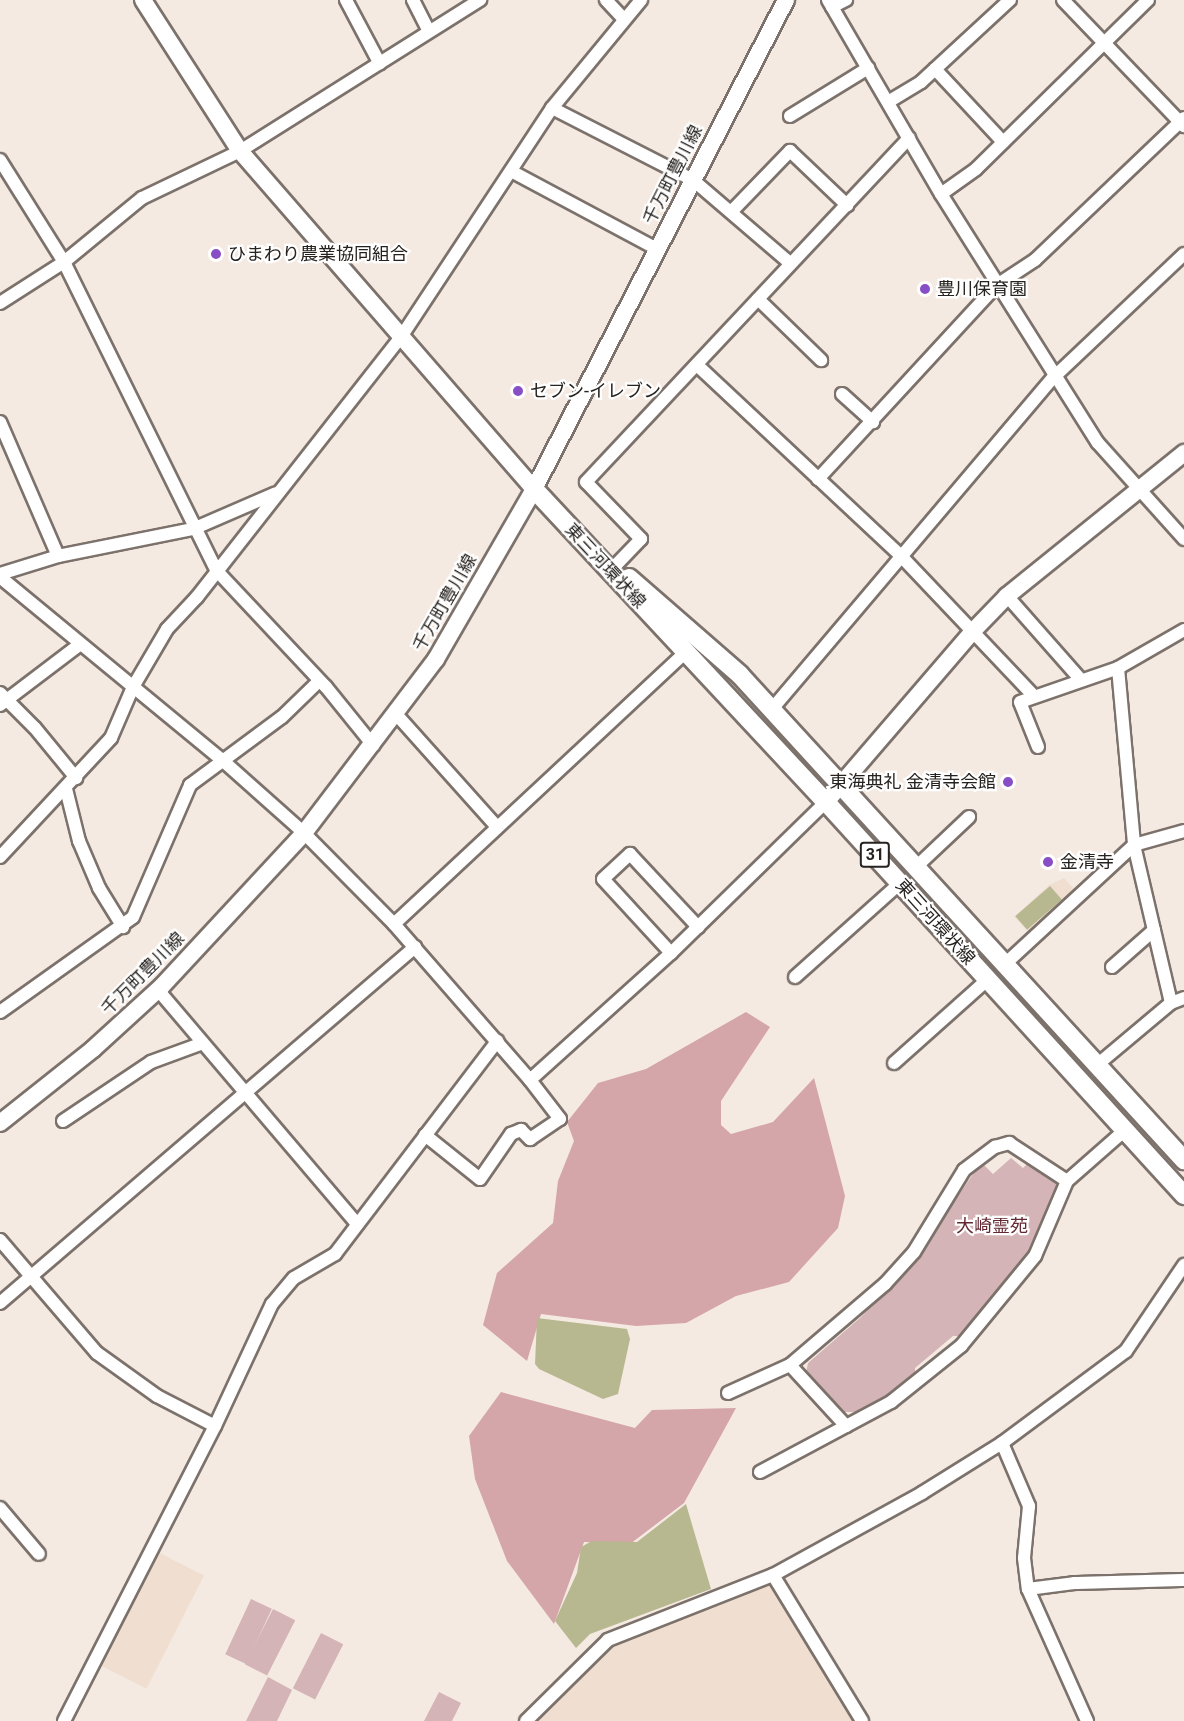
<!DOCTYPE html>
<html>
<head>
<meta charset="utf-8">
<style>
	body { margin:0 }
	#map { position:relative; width:1184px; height:1721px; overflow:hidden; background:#f5eae2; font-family:Roboto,"Noto Sans JP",sans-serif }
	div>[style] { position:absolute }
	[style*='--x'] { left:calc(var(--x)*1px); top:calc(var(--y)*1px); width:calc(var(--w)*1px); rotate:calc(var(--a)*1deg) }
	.built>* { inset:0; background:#f0dfd1; transform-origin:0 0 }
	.green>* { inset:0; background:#d4b4b6; transform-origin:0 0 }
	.forest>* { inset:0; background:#d4a5a9 }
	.water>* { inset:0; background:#b8b890; transform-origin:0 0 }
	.roads { filter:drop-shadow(2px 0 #7c726b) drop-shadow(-2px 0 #7c726b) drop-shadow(0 2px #7c726b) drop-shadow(0 -2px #7c726b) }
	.street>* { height:12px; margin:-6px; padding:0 6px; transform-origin:6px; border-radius:6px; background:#fff }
	.secondary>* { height:16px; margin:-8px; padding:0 8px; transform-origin:8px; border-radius:8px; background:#fff }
	.primary>* { height:18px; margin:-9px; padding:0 9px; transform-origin:9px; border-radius:9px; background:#fff }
	.dots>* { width:16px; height:16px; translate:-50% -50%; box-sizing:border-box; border:3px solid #fff; border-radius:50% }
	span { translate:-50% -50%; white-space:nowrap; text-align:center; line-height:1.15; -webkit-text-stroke:4.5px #fff; paint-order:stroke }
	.shield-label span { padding:2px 4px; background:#fff; border:2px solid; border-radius:4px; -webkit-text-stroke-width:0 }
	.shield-label { font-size:16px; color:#26221f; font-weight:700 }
	.street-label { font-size:18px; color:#26221f }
	.poi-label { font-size:18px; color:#26221f }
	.left { translate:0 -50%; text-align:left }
	.right { translate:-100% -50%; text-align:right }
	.park-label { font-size:18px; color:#632831 }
</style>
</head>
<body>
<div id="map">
	<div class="built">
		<i style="clip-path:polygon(1064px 878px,1076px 891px,1031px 934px,1014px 917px,1049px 885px)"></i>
		<i style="left:156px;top:1551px;width:54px;height:127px;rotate:27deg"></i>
		<i style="clip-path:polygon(771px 1580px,857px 1721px,536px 1721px,614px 1644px)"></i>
	</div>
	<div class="green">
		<i style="clip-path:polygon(1011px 1158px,1023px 1168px,1028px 1163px,1059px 1184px,1032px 1249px,963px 1336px,953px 1336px,915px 1368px,915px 1374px,892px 1397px,855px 1412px,842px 1412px,806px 1373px,808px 1363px,861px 1317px,915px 1260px,981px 1162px,993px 1174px)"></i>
		<i style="left:251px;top:1599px;width:23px;height:61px;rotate:25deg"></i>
		<i style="left:273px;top:1609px;width:25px;height:62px;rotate:27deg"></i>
		<i style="left:321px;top:1633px;width:25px;height:62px;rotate:27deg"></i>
		<i style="clip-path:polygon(268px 1677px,292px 1690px,277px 1721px,246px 1721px)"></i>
		<i style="clip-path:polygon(439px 1692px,461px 1703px,452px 1721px,424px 1721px)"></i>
	</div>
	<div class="forest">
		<i style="clip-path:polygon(746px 1012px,770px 1027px,721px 1101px,721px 1125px,731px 1134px,773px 1122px,814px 1078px,845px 1196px,838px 1228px,789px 1282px,736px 1296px,686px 1323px,636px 1326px,541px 1314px,527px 1361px,483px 1325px,497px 1273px,553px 1223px,558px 1181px,574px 1141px,567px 1122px,598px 1083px,646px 1069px)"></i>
		<i style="clip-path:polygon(501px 1392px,635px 1428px,652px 1410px,736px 1408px,684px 1503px,630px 1544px,584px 1542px,554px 1624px,507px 1561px,475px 1479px,469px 1436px)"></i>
	</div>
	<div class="water">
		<i style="left:1050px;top:886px;width:18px;height:46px;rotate:49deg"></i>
		<i style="clip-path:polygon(537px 1318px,627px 1329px,630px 1339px,618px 1394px,603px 1399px,539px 1369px,535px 1364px)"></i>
		<i style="clip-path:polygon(686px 1504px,711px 1589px,590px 1634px,576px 1648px,555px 1621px,577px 1573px,581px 1547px,592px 1541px,637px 1542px)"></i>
	</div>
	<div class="roads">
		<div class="street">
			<i style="--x:346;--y:0;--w:72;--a:62"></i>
			<i style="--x:413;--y:0;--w:35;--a:63"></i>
			<i style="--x:606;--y:0;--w:26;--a:47"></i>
			<i style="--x:828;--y:0;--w:225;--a:59.8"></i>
			<i style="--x:941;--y:194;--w:294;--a:57.8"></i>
			<i style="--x:1098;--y:443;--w:129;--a:48.1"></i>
			<i style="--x:1063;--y:0;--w:175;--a:46.2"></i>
			<i style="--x:832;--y:7;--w:16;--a:-27"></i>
			<i style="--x:935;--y:69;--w:100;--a:47"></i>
			<i style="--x:888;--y:102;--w:39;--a:-31"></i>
			<i style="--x:921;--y:82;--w:121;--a:-42.7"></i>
			<i style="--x:552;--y:108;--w:158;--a:27.1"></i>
			<i style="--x:693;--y:180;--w:128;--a:40.6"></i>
			<i style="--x:790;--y:116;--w:92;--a:-31.6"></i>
			<i style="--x:0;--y:160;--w:120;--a:57.9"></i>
			<i style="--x:64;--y:262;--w:345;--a:63.7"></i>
			<i style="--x:217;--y:571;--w:159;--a:46.8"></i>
			<i style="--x:326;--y:687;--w:75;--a:51"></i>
			<i style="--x:511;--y:171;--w:166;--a:28.1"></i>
			<i style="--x:941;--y:194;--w:43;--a:-35.5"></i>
			<i style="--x:976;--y:169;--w:241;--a:-44.5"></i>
			<i style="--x:731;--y:212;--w:85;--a:-46"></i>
			<i style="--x:790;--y:151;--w:79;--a:43.5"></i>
			<i style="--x:758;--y:299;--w:88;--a:44.1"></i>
			<i style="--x:0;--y:303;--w:76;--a:-32.6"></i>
			<i style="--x:64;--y:262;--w:101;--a:-39.4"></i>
			<i style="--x:142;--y:198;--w:109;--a:-25.6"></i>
			<i style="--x:240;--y:151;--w:284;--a:-32.2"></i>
			<i style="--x:697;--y:365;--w:279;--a:43.1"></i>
			<i style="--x:901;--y:556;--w:193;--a:46.5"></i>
			<i style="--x:842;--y:394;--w:42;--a:42.1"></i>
			<i style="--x:0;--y:422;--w:146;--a:66.6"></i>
			<i style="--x:818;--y:479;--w:264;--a:-47.3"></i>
			<i style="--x:997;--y:285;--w:45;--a:-33.3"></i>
			<i style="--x:1035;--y:260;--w:206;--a:-43.6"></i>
			<i style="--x:614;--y:567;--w:39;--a:-46"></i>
			<i style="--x:641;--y:539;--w:79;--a:-134"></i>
			<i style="--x:586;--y:482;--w:472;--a:-46.8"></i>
			<i style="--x:0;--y:574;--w:61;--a:-17.2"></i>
			<i style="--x:58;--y:556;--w:138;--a:-11.3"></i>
			<i style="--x:193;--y:529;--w:90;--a:-23.4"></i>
			<i style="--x:0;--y:577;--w:286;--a:39.5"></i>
			<i style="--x:221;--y:759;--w:111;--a:41.7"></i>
			<i style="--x:304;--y:833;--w:128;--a:45.3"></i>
			<i style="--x:394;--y:924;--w:207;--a:48.9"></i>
			<i style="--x:530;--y:1080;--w:190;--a:-42"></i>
			<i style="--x:671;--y:953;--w:216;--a:-44.3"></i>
			<i style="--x:1007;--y:596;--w:112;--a:48.6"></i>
			<i style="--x:1118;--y:668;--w:178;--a:84.8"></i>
			<i style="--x:1134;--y:845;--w:162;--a:76.8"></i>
			<i style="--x:0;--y:693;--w:49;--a:45"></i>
			<i style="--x:35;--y:728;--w:65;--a:50.6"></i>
			<i style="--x:0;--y:705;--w:99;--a:-37.2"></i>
			<i style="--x:772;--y:709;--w:436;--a:-49.7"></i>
			<i style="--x:1054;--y:377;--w:179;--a:-43.4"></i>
			<i style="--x:396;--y:714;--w:152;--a:48.2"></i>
			<i style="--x:1038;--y:747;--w:48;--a:-111.8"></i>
			<i style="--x:1020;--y:702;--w:104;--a:-19.1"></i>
			<i style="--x:1118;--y:668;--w:76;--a:-29.9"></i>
			<i style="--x:66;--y:789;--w:54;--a:76"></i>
			<i style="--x:79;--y:841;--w:51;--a:66.9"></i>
			<i style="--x:99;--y:888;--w:46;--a:58.4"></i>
			<i style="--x:0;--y:857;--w:163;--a:-47"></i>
			<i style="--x:111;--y:738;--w:56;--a:-66.7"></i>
			<i style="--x:133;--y:687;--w:67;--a:-59.6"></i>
			<i style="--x:167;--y:629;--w:44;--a:-46.8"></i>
			<i style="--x:197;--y:597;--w:330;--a:-51.9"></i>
			<i style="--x:401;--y:337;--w:274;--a:-56.6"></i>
			<i style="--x:552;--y:108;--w:140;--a:-50.5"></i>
			<i style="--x:916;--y:867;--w:73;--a:-43.3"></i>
			<i style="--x:394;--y:924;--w:398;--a:-43"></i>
			<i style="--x:671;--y:953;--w:100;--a:-132.6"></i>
			<i style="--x:603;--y:879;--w:37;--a:-43"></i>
			<i style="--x:630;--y:854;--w:100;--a:47"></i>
			<i style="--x:1005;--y:964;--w:176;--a:-42.7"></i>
			<i style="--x:1134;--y:845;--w:52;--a:-15.6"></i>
			<i style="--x:1112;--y:967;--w:56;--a:-41.4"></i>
			<i style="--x:795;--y:977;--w:141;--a:-41.8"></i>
			<i style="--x:158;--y:990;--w:307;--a:49.6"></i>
			<i style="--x:0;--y:1012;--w:163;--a:-35.5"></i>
			<i style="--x:133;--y:917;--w:144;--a:-66.6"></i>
			<i style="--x:190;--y:785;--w:114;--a:-36.5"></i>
			<i style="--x:282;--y:717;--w:52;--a:-44.2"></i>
			<i style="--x:894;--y:1063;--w:125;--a:-41.7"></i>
			<i style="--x:1097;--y:1065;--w:97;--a:-40"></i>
			<i style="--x:1171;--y:1003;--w:14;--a:-21"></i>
			<i style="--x:63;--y:1121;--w:106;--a:-33.8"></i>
			<i style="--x:151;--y:1062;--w:55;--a:-20.1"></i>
			<i style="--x:425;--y:1135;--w:70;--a:38.7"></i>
			<i style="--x:480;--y:1179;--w:55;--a:-55.4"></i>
			<i style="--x:511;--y:1134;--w:11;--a:-22"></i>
			<i style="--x:521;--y:1130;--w:13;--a:45"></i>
			<i style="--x:530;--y:1139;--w:36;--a:-34"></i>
			<i style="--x:560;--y:1119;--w:49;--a:-127.6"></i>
			<i style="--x:0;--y:1240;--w:149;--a:49.4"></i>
			<i style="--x:97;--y:1353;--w:74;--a:35.6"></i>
			<i style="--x:157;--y:1396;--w:65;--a:27.3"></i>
			<i style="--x:0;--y:1303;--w:547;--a:-40.62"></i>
			<i style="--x:790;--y:1365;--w:83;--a:47.4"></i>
			<i style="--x:728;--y:1393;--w:68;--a:-24.3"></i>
			<i style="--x:790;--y:1365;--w:125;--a:-40.5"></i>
			<i style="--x:885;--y:1284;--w:43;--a:-47.8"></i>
			<i style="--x:914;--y:1252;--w:96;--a:-58.6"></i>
			<i style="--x:964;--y:1170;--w:39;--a:-37"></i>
			<i style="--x:995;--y:1147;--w:15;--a:-16"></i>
			<i style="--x:1009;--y:1143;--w:69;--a:33.2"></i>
			<i style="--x:1002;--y:1443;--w:69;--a:66.8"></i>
			<i style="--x:1029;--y:1506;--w:52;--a:95.5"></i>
			<i style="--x:1024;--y:1558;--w:31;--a:83"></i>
			<i style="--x:1028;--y:1589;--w:145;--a:65.9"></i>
			<i style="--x:760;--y:1472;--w:149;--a:-28.1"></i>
			<i style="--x:891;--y:1402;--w:90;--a:-38.7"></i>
			<i style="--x:961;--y:1346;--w:117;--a:-50.6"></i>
			<i style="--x:1035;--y:1256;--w:82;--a:-66.9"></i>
			<i style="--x:1067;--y:1181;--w:77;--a:-41.3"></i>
			<i style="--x:0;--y:1508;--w:60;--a:49.7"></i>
			<i style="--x:773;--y:1575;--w:171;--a:58.6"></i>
			<i style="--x:1028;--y:1589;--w:46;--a:-7.4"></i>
			<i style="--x:1074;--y:1583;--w:110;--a:-1.6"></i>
			<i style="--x:64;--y:1721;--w:331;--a:-62.9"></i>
			<i style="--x:215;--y:1426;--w:135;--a:-65"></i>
			<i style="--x:272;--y:1304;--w:34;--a:-50"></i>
			<i style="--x:294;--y:1278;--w:48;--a:-30.3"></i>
			<i style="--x:335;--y:1254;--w:268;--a:-52.7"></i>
			<i style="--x:526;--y:1721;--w:115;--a:-44.6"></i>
			<i style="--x:608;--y:1640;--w:177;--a:-21.5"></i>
			<i style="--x:773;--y:1575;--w:170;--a:-28.8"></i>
			<i style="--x:922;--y:1493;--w:94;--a:-32"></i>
			<i style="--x:1002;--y:1443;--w:154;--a:-36.6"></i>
			<i style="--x:1126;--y:1351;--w:104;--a:-56"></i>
		</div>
		<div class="secondary">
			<i style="--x:143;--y:0;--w:179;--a:57.3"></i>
			<i style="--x:240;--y:151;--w:448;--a:49"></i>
			<i style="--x:826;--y:802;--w:227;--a:-49.3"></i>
			<i style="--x:974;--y:630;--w:47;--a:-45.9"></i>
			<i style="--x:1007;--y:596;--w:228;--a:-38.9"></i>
			<i style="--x:0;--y:1123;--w:119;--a:-38.5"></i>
			<i style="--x:93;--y:1049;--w:93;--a:-42.4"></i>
			<i style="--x:162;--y:986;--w:209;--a:-47.1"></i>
			<i style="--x:304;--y:833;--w:218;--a:-52.8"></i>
			<i style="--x:436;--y:659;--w:196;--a:-60"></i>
			<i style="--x:534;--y:489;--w:550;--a:-62.74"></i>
		</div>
		<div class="primary">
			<i style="--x:534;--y:489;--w:428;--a:47"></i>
			<i style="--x:826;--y:802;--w:532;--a:47.67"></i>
			<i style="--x:629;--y:578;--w:147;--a:41.1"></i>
			<i style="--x:740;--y:675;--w:658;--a:47.53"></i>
		</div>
	</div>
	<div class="dots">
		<i style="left:216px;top:254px;background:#874ec5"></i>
		<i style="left:925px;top:289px;background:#874ec5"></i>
		<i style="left:518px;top:391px;background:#874ec5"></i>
		<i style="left:1008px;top:782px;background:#874ec5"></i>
		<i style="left:1048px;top:862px;background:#874ec5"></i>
	</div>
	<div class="shield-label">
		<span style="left:875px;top:855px">31</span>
	</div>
	<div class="street-label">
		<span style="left:673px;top:175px;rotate:-63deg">千万町豊川線</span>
		<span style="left:605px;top:566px;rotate:47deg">東三河環状線</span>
		<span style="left:445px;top:603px;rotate:-60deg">千万町豊川線</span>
		<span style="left:935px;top:922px;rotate:48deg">東三河環状線</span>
		<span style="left:143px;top:974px;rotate:-45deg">千万町豊川線</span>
	</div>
	<div class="poi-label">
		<span class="left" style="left:228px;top:254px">ひまわり農業協同組合</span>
		<span class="left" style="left:937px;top:289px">豊川保育園</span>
		<span class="left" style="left:530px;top:391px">セブン-イレブン</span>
		<span class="right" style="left:996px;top:782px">東海典礼 金清寺会館</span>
		<span class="left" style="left:1060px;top:862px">金清寺</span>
	</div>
	<div class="park-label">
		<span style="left:992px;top:1226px">大崎霊苑</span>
	</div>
</div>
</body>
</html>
